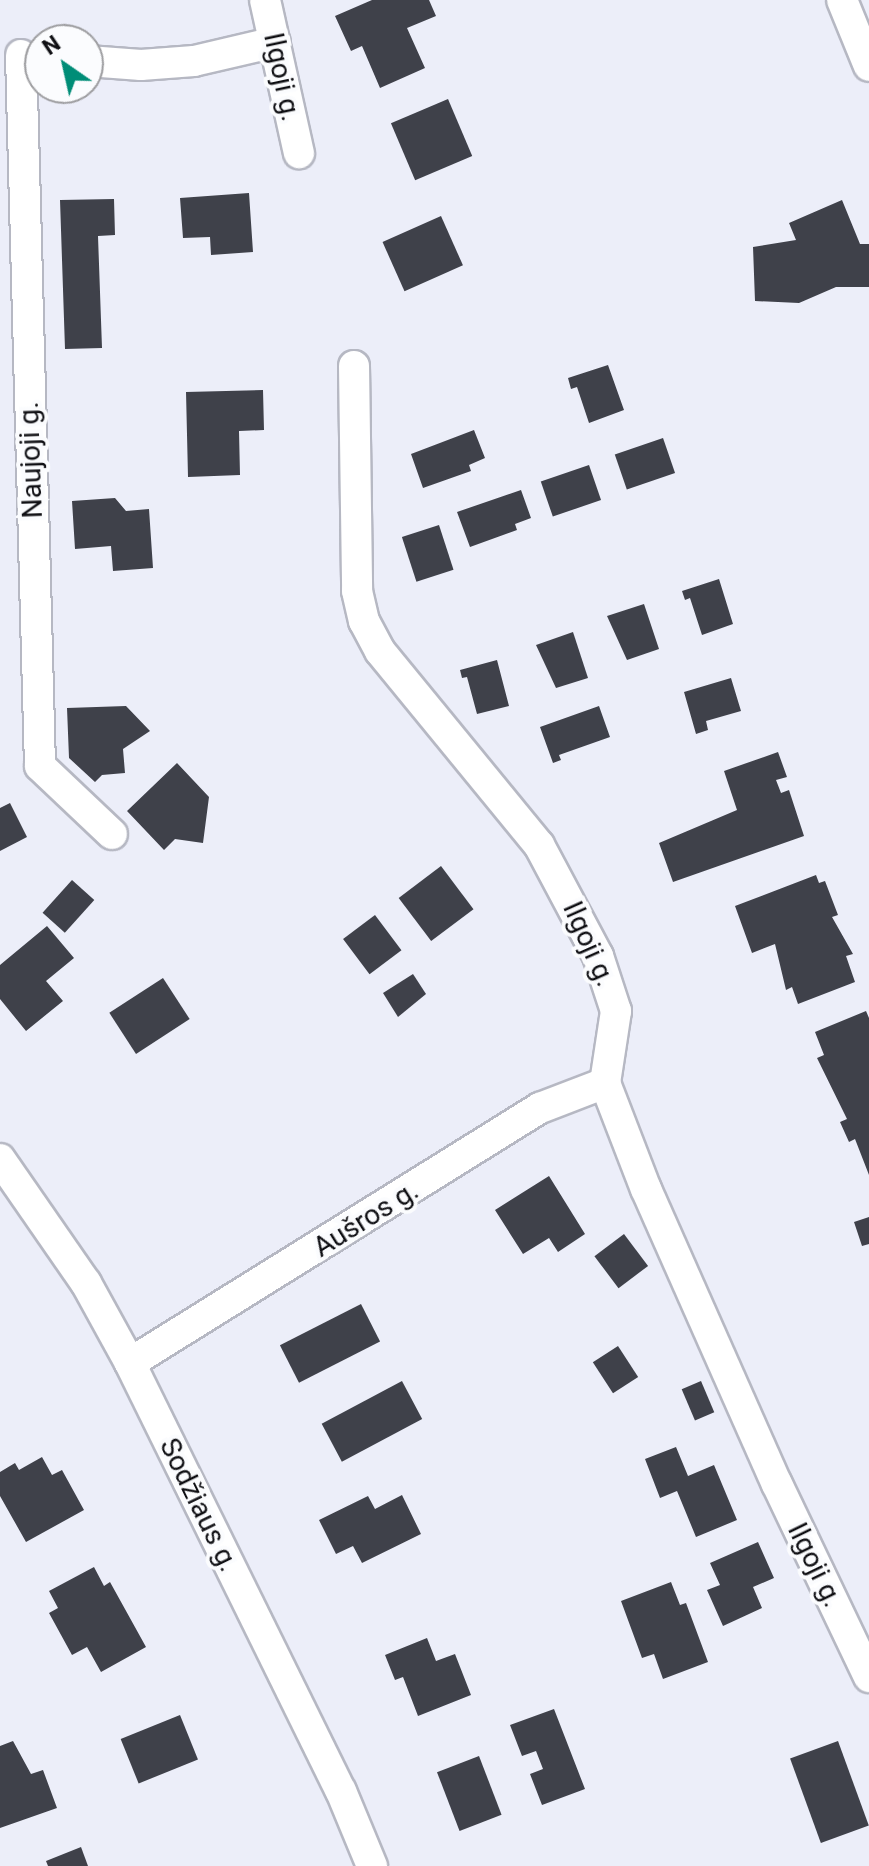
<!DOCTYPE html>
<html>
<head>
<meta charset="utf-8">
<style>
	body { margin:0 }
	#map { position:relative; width:869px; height:1866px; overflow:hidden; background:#eceef9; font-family:Roboto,sans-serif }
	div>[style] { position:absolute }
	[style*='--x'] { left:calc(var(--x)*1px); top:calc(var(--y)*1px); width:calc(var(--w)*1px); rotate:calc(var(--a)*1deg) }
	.building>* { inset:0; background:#3f414a; transform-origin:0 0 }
	.roads { filter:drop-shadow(2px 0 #b6b8c3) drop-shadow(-2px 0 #b6b8c3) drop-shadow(0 2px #b6b8c3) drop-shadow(0 -2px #b6b8c3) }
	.street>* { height:30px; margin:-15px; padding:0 15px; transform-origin:15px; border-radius:15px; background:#fff }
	span { translate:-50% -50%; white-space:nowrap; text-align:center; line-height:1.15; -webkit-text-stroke:8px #fbfcfe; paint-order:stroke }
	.street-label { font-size:28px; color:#0f0f13 }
	.north { position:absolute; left:24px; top:24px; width:80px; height:80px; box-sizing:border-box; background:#fbfcfe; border:2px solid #9d9da0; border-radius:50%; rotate:326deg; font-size:22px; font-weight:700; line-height:32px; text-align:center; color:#0f0f13 }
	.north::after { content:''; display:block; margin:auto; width:28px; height:36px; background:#008d77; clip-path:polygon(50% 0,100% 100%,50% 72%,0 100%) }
</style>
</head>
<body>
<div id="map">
	<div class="building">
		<i style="clip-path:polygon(372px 0,429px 0,436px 16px,407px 28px,425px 68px,380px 88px,362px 46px,351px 51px,335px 16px)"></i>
		<i style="left:448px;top:99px;width:62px;height:62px;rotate:67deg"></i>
		<i style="clip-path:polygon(249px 193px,253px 252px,211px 255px,210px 237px,183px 238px,180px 198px)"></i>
		<i style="clip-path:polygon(114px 199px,115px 235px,98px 236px,102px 348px,65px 349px,60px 200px)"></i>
		<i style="clip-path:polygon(842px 200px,860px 244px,869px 244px,869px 287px,836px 287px,799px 303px,755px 301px,753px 247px,796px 240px,789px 223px)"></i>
		<i style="left:441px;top:216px;width:54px;height:64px;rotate:66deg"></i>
		<i style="clip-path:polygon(608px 365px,624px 410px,589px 423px,577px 387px,571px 389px,568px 378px)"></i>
		<i style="clip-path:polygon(263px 390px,264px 430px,239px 431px,240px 475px,188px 477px,186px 392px)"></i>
		<i style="clip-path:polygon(474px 430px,485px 458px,469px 465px,471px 471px,423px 488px,411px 454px)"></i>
		<i style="left:663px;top:438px;width:37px;height:51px;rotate:71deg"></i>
		<i style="left:589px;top:465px;width:37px;height:51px;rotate:71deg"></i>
		<i style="clip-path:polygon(521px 490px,531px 518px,515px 524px,517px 530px,470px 547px,457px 512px)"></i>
		<i style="clip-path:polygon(115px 498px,126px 511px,149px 509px,153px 568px,113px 571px,111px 546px,75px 549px,72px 501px)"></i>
		<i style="left:439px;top:525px;width:47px;height:39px;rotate:72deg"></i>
		<i style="clip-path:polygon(719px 579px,733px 624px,702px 635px,690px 598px,685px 600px,682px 591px)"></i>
		<i style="clip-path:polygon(644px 604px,659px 649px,627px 660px,607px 616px)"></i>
		<i style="clip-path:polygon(573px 632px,588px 678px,556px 688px,536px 645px)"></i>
		<i style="clip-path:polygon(497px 660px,509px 706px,477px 714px,467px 677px,462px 678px,460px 670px)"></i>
		<i style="clip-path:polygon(731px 678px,741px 711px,706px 721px,708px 730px,696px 734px,684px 692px)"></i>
		<i style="clip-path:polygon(126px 706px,150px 731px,123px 749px,125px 773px,102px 775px,95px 782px,69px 758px,67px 708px)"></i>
		<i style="clip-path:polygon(599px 706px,610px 737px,559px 755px,561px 760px,553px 763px,540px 727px)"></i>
		<i style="clip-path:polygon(778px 752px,787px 777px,776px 780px,781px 793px,789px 790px,804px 836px,673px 882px,659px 843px,737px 810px,724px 771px)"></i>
		<i style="clip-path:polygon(177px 763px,209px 797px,203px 843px,175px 839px,164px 850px,127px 811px)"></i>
		<i style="clip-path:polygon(10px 803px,27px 837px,0 851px,0 808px)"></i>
		<i style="left:441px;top:866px;width:54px;height:53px;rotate:53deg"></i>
		<i style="clip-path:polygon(816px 875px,819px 883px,825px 881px,838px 915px,832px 917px,853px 954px,846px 956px,855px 982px,798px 1004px,792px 987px,786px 990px,775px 944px,752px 953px,735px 906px)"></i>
		<i style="left:72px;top:880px;width:30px;height:44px;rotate:42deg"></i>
		<i style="left:375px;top:915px;width:44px;height:40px;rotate:53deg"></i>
		<i style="clip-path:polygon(47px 926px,74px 958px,46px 981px,63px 1001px,26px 1031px,0 999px,0 965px)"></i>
		<i style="clip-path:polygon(413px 974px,426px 994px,398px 1017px,383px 993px)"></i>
		<i style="left:163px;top:978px;width:49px;height:64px;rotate:57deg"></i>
		<i style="clip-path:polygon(866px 1011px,869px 1018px,869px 1175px,855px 1139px,849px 1142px,840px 1122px,847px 1119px,817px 1058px,824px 1055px,815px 1032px)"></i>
		<i style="clip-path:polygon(549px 1176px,585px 1234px,558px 1252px,549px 1238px,523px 1254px,495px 1210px)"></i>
		<i style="clip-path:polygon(869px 1217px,869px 1244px,862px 1246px,854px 1222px)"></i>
		<i style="left:624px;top:1234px;width:40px;height:37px;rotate:53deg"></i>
		<i style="left:361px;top:1304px;width:42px;height:91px;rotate:63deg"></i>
		<i style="left:618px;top:1346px;width:37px;height:30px;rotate:57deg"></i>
		<i style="left:402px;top:1381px;width:43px;height:91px;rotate:62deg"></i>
		<i style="left:701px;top:1381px;width:34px;height:21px;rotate:67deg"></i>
		<i style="clip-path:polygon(676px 1447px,688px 1476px,714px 1465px,737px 1520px,696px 1537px,677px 1491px,660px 1498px,645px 1459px)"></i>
		<i style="clip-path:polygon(42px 1457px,52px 1475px,62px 1470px,84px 1510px,26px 1542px,0 1496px,0 1472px,15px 1463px,19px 1470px)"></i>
		<i style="clip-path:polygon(402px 1495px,421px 1534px,362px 1563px,353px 1546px,336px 1554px,319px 1520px,368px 1496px,375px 1509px)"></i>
		<i style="clip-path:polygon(758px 1542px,774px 1578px,753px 1587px,762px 1608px,723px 1626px,707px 1590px,720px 1585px,710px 1563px)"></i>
		<i style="clip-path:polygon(94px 1567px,104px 1586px,110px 1582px,146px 1647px,101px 1672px,87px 1647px,72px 1655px,49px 1613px,58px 1608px,49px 1591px)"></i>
		<i style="clip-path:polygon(671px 1582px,680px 1605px,686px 1603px,708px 1662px,663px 1679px,654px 1654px,642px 1658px,621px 1601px)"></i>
		<i style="clip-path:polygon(427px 1638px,436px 1661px,455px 1654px,471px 1695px,418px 1716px,403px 1677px,395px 1680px,385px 1655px)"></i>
		<i style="clip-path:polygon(554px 1709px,585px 1789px,542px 1805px,530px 1774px,543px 1769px,536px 1751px,522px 1756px,510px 1725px)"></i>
		<i style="left:180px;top:1715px;width:48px;height:64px;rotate:68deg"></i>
		<i style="clip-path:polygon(13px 1741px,31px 1774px,43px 1770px,57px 1808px,0 1828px,0 1746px)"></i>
		<i style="left:838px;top:1741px;width:90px;height:51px;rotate:70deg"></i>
		<i style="left:479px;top:1756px;width:63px;height:45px;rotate:69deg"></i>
		<i style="clip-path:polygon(81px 1847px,88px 1866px,48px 1866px,46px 1861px)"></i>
	</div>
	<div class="roads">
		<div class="street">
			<i style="--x:265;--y:0;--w:157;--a:77.5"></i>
			<i style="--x:842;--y:0;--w:71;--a:67.8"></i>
			<i style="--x:21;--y:55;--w:711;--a:88.47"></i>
			<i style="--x:40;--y:766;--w:99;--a:43.4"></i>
			<i style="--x:88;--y:61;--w:53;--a:4.3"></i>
			<i style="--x:141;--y:65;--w:53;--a:-4.3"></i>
			<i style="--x:194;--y:61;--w:83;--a:-13.2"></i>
			<i style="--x:354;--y:366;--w:225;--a:89.2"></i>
			<i style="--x:357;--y:591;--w:31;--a:77"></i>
			<i style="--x:364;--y:621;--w:34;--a:62"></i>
			<i style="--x:380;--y:651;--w:251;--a:50.7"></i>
			<i style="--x:539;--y:845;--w:126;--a:62"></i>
			<i style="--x:598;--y:956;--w:58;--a:71.9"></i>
			<i style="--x:616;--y:1011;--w:73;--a:98.7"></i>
			<i style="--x:605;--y:1083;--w:114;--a:68.9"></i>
			<i style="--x:646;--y:1189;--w:323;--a:66.1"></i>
			<i style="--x:777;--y:1484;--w:214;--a:64.5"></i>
			<i style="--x:0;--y:1159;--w:151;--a:55.3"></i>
			<i style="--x:86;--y:1283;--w:91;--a:61.2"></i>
			<i style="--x:130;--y:1363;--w:477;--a:63.8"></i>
			<i style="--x:341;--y:1791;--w:81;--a:67.5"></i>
			<i style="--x:130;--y:1363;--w:483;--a:-31.9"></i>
			<i style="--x:540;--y:1108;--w:70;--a:-21"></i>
		</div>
	</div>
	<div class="street-label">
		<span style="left:282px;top:77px;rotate:78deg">Ilgoji g.</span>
		<span style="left:31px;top:460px;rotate:-92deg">Naujoji g.</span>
		<span style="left:589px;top:944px;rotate:66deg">Ilgoji g.</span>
		<span style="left:366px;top:1219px;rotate:-32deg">Aušros g.</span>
		<span style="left:199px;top:1505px;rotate:64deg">Sodžiaus g.</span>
		<span style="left:815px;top:1565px;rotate:64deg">Ilgoji g.</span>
	</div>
	<div class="north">N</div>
</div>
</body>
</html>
